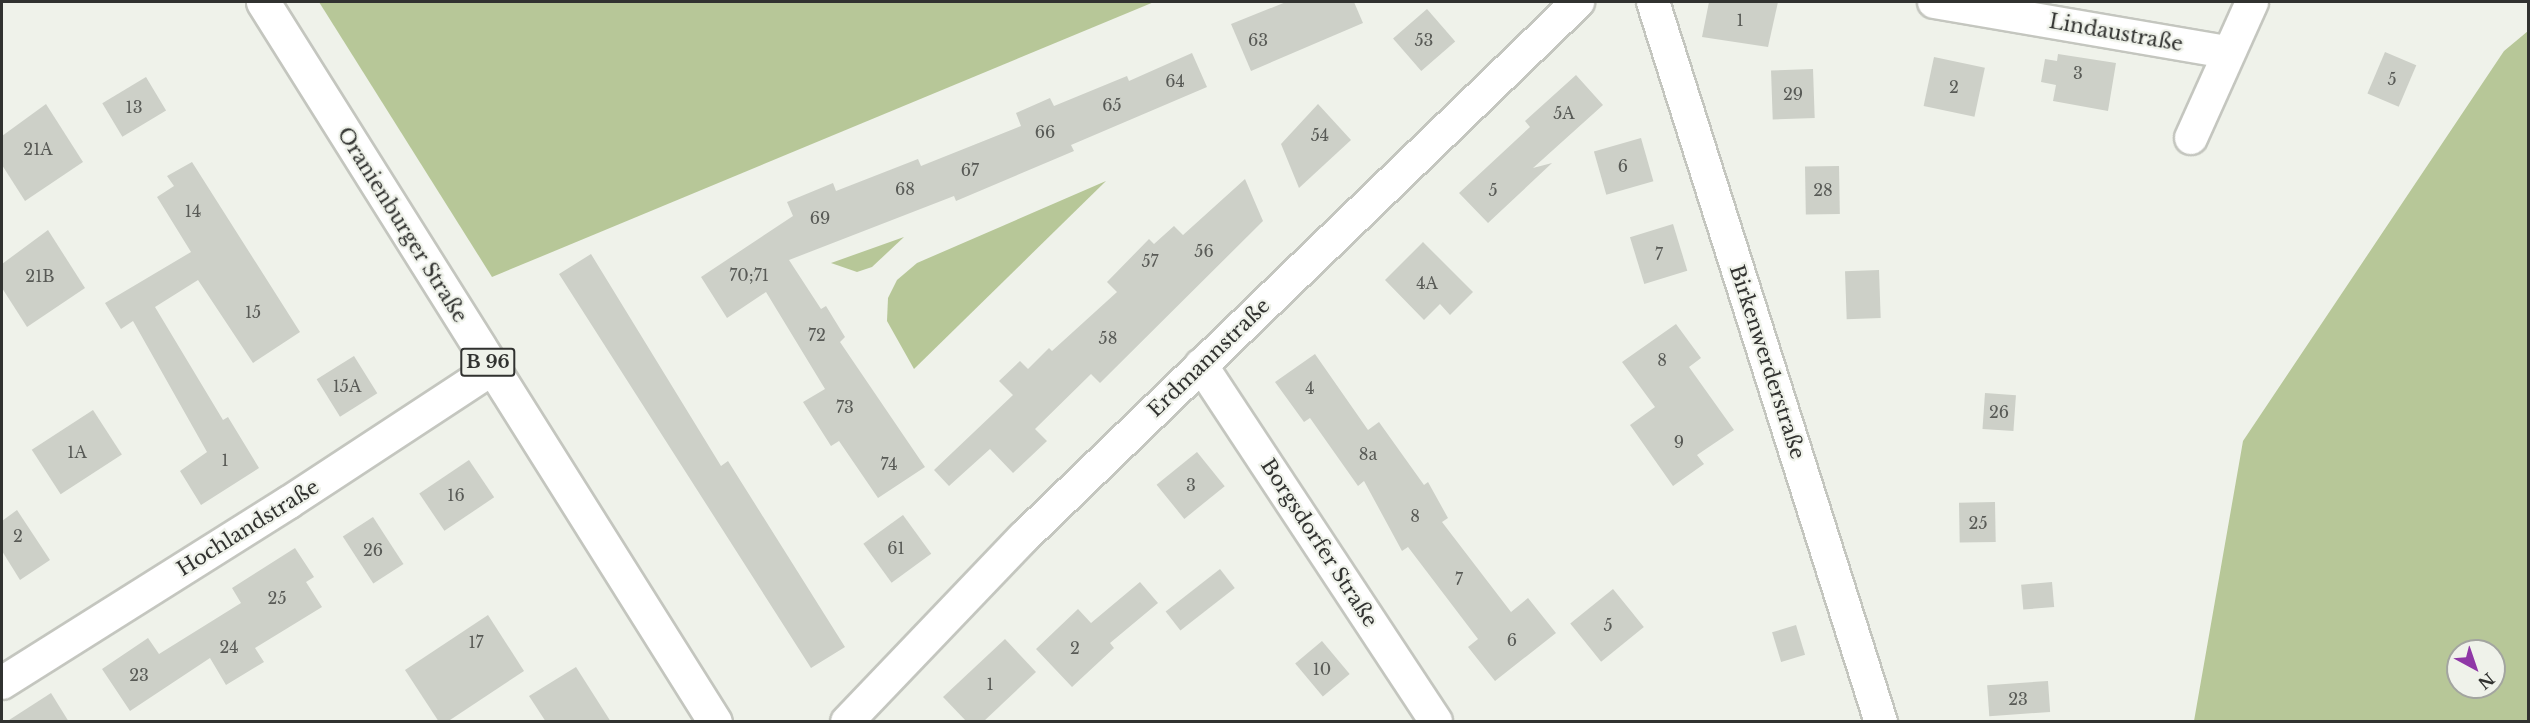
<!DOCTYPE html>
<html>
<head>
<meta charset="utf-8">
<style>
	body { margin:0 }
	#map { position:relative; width:2530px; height:723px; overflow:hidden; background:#eff2ea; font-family:"Libre Baskerville",serif }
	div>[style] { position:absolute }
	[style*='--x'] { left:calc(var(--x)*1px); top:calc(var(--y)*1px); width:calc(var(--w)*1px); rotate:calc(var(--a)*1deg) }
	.green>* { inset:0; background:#b7c798 }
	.building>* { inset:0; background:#cdd0c8; transform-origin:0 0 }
	.roads { filter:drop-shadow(2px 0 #c4c6bf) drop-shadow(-2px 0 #c4c6bf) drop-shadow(0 2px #c4c6bf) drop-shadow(0 -2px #c4c6bf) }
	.minor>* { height:32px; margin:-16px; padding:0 16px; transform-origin:16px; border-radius:16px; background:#fff }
	.primary>* { height:33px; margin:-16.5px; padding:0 16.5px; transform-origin:16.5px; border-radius:16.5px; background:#fff }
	span { translate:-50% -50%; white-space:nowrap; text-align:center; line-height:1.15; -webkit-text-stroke:4.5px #eff2ea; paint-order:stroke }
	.number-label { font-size:16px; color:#585a56 }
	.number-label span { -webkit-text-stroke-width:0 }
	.shield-label span { padding:2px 4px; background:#eff2ea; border:2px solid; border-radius:4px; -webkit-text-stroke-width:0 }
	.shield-label { font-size:18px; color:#313230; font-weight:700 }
	.street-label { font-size:20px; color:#313230 }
	.frame { position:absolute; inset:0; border:3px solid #313230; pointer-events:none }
	.north { position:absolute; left:2446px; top:639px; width:60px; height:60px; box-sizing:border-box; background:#eff2ea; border:2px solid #a3a5a0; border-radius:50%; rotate:140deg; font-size:16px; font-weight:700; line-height:24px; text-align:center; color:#313230 }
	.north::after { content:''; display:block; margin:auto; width:21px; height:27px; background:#8f38a6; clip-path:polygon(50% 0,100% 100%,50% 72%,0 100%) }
</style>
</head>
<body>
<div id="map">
	<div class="green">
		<i style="clip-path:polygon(319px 2px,1154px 2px,492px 277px)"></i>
		<i style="clip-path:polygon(evenodd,2528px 31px,2528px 721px,2194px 721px,2243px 441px,2504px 51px,2528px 31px,2458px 651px,2494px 651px,2494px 687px,2458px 687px,2458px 651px)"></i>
		<i style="clip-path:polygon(1106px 181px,914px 369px,887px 321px,888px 298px,897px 280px,917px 263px)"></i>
		<i style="clip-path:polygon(904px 237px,872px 267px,857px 272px,831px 263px)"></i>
	</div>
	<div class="building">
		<i style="clip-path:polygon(1286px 2px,1354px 2px,1363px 23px,1251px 71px,1231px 24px)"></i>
		<i style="clip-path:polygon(1709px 2px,1778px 2px,1768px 47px,1702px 37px)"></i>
		<i style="left:1427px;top:9px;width:43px;height:45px;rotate:49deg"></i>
		<i style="left:2385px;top:52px;width:34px;height:45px;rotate:23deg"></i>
		<i style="clip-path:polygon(1192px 53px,1207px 87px,1071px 145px,1074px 151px,956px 201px,954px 196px,789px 260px,821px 309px,826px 306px,845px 337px,840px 342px,925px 467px,878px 498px,839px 441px,831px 446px,803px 402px,825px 389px,766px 292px,727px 318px,701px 277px,793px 216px,787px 202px,833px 183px,836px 191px,918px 159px,921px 166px,1021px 126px,1016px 113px,1050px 98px,1054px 106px,1127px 76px,1129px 81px)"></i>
		<i style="clip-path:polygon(2058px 54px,2116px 63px,2108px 111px,2053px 101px,2056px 85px,2041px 82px,2045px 59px,2057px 61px)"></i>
		<i style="left:1934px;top:57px;width:52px;height:50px;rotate:12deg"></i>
		<i style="left:1813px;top:69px;width:49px;height:42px;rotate:88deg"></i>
		<i style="clip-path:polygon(1576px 75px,1603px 105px,1533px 168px,1552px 163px,1488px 223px,1459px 193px,1530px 127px,1525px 121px)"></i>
		<i style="left:146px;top:77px;width:39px;height:51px;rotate:59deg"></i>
		<i style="clip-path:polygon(46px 104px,83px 162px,25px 201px,2px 165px,2px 136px)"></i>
		<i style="clip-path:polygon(1318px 104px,1351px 140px,1299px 188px,1281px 144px)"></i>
		<i style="left:1641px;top:138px;width:45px;height:49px;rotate:74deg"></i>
		<i style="clip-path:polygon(192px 162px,300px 332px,253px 363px,198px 280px,155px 307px,223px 420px,228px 417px,259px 468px,201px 505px,180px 471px,207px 452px,133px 321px,121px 329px,105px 303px,191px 252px,157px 197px,174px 186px,167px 176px)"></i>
		<i style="left:1839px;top:166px;width:48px;height:34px;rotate:89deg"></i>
		<i style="clip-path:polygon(1245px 179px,1263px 221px,1100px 383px,1091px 374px,1035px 429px,1047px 441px,1013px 473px,990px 449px,949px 486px,934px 470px,1013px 395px,999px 381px,1020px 361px,1028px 369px,1049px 348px,1052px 351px,1117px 292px,1107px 282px,1149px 239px,1154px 244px,1174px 226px,1183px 235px)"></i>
		<i style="left:1673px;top:224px;width:49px;height:45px;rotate:73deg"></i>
		<i style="clip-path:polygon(48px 230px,85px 288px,27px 327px,2px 288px,2px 264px)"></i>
		<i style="clip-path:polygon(1423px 242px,1473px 292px,1450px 315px,1440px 304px,1424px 320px,1385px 280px)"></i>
		<i style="clip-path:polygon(591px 254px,721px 466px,728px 461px,845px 647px,811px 668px,559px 274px)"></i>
		<i style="left:1879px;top:270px;width:48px;height:34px;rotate:88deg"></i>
		<i style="clip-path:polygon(1676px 324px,1701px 358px,1689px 367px,1734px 430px,1697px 455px,1704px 464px,1673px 486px,1630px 425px,1655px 407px,1622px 362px)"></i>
		<i style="clip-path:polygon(1315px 354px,1368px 430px,1379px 422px,1424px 485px,1428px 482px,1448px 518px,1442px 522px,1511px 612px,1528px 598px,1556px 633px,1495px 681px,1468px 647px,1478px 639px,1408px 547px,1402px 551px,1364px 481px,1358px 486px,1310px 418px,1304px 422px,1275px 382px)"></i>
		<i style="left:354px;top:356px;width:44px;height:44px;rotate:58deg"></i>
		<i style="left:1985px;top:393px;width:31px;height:36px;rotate:4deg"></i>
		<i style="left:93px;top:410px;width:53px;height:73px;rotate:57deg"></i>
		<i style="left:1197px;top:452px;width:44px;height:52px;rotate:51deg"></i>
		<i style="left:469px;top:460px;width:45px;height:60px;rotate:56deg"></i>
		<i style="left:1995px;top:502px;width:40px;height:36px;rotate:89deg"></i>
		<i style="clip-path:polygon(17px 510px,50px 560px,20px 580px,2px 551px,2px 521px)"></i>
		<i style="left:903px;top:515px;width:48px;height:49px;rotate:54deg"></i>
		<i style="left:373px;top:517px;width:56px;height:36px;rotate:57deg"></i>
		<i style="clip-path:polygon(295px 548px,314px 577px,306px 582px,322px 607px,255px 648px,264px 662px,226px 685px,210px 658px,130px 711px,102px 669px,148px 638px,159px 654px,241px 603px,232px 588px)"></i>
		<i style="left:1220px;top:569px;width:24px;height:69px;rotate:52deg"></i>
		<i style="clip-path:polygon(1140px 582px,1158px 603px,1110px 643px,1114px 648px,1072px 687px,1036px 649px,1078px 609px,1091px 623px)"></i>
		<i style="left:2052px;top:582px;width:25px;height:31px;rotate:85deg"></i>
		<i style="left:1613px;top:589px;width:49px;height:55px;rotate:51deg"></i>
		<i style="clip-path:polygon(488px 615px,524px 671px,447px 722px,439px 722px,405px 670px)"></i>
		<i style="left:1796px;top:625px;width:31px;height:25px;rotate:73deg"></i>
		<i style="clip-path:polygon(1005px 639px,1036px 672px,983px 722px,967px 722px,943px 697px)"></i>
		<i style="left:1322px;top:641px;width:43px;height:35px;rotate:50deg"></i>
		<i style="clip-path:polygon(576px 667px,611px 722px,546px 722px,529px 696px)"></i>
		<i style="left:2048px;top:681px;width:31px;height:61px;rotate:86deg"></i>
		<i style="clip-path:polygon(51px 693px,69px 722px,6px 722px)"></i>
	</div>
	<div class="roads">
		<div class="minor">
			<i style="--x:1653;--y:2;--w:755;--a:72.43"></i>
			<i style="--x:1934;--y:2;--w:297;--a:9.7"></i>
			<i style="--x:2191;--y:138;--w:149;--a:-65.8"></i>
			<i style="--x:1201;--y:365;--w:427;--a:56.6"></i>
			<i style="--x:2;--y:683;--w:338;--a:-32.2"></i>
			<i style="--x:288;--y:503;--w:244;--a:-33.3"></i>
			<i style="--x:847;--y:722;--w:255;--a:-46.3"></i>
			<i style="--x:1023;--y:538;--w:772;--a:-44"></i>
		</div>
		<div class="primary">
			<i style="--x:263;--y:2;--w:850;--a:57.88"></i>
		</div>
	</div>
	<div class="number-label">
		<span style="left:1740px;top:20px">1</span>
		<span style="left:1258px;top:40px">63</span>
		<span style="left:1424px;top:40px">53</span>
		<span style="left:2078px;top:73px">3</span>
		<span style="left:2392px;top:79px">5</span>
		<span style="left:1175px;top:81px">64</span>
		<span style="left:1954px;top:87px">2</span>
		<span style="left:1793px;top:94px">29</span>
		<span style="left:1112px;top:105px">65</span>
		<span style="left:134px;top:107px">13</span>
		<span style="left:1564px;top:113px">5A</span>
		<span style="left:1045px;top:132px">66</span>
		<span style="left:1320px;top:135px">54</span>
		<span style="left:38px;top:149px">21A</span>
		<span style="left:1623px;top:166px">6</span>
		<span style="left:970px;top:170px">67</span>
		<span style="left:905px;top:189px">68</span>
		<span style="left:1493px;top:190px">5</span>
		<span style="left:1823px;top:190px">28</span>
		<span style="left:193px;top:211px">14</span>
		<span style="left:820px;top:218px">69</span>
		<span style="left:1204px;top:251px">56</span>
		<span style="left:1659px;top:254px">7</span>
		<span style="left:1150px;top:261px">57</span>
		<span style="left:749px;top:275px">70;71</span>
		<span style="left:40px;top:276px">21B</span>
		<span style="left:1427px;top:283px">4A</span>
		<span style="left:253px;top:312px">15</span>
		<span style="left:817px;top:335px">72</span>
		<span style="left:1108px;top:338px">58</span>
		<span style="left:1662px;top:360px">8</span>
		<span style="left:347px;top:386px">15A</span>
		<span style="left:1310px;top:388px">4</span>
		<span style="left:845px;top:407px">73</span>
		<span style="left:1999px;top:412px">26</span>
		<span style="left:1679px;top:442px">9</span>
		<span style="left:77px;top:452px">1A</span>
		<span style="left:1368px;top:454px">8a</span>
		<span style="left:225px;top:460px">1</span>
		<span style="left:889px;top:464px">74</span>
		<span style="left:1191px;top:485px">3</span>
		<span style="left:456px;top:495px">16</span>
		<span style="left:1415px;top:516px">8</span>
		<span style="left:1978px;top:523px">25</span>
		<span style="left:18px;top:536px">2</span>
		<span style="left:896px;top:548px">61</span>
		<span style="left:373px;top:550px">26</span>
		<span style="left:1459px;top:579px">7</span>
		<span style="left:277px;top:598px">25</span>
		<span style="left:1608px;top:625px">5</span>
		<span style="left:1512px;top:640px">6</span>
		<span style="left:476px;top:642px">17</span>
		<span style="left:229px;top:647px">24</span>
		<span style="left:1075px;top:648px">2</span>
		<span style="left:1322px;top:669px">10</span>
		<span style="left:139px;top:675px">23</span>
		<span style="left:990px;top:684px">1</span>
		<span style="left:2018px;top:699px">23</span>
	</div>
	<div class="shield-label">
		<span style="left:488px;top:362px">B 96</span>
	</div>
	<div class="street-label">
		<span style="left:2116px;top:33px;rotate:10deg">Lindaustraße</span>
		<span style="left:402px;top:225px;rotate:58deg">Oranienburger Straße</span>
		<span style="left:1209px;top:358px;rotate:-44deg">Erdmannstraße</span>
		<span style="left:1767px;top:362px;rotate:72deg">Birkenwerderstraße</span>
		<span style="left:248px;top:528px;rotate:-32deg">Hochlandstraße</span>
		<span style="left:1319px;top:543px;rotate:57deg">Borgsdorfer Straße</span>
	</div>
	<div class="frame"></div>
	<div class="north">N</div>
</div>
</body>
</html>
